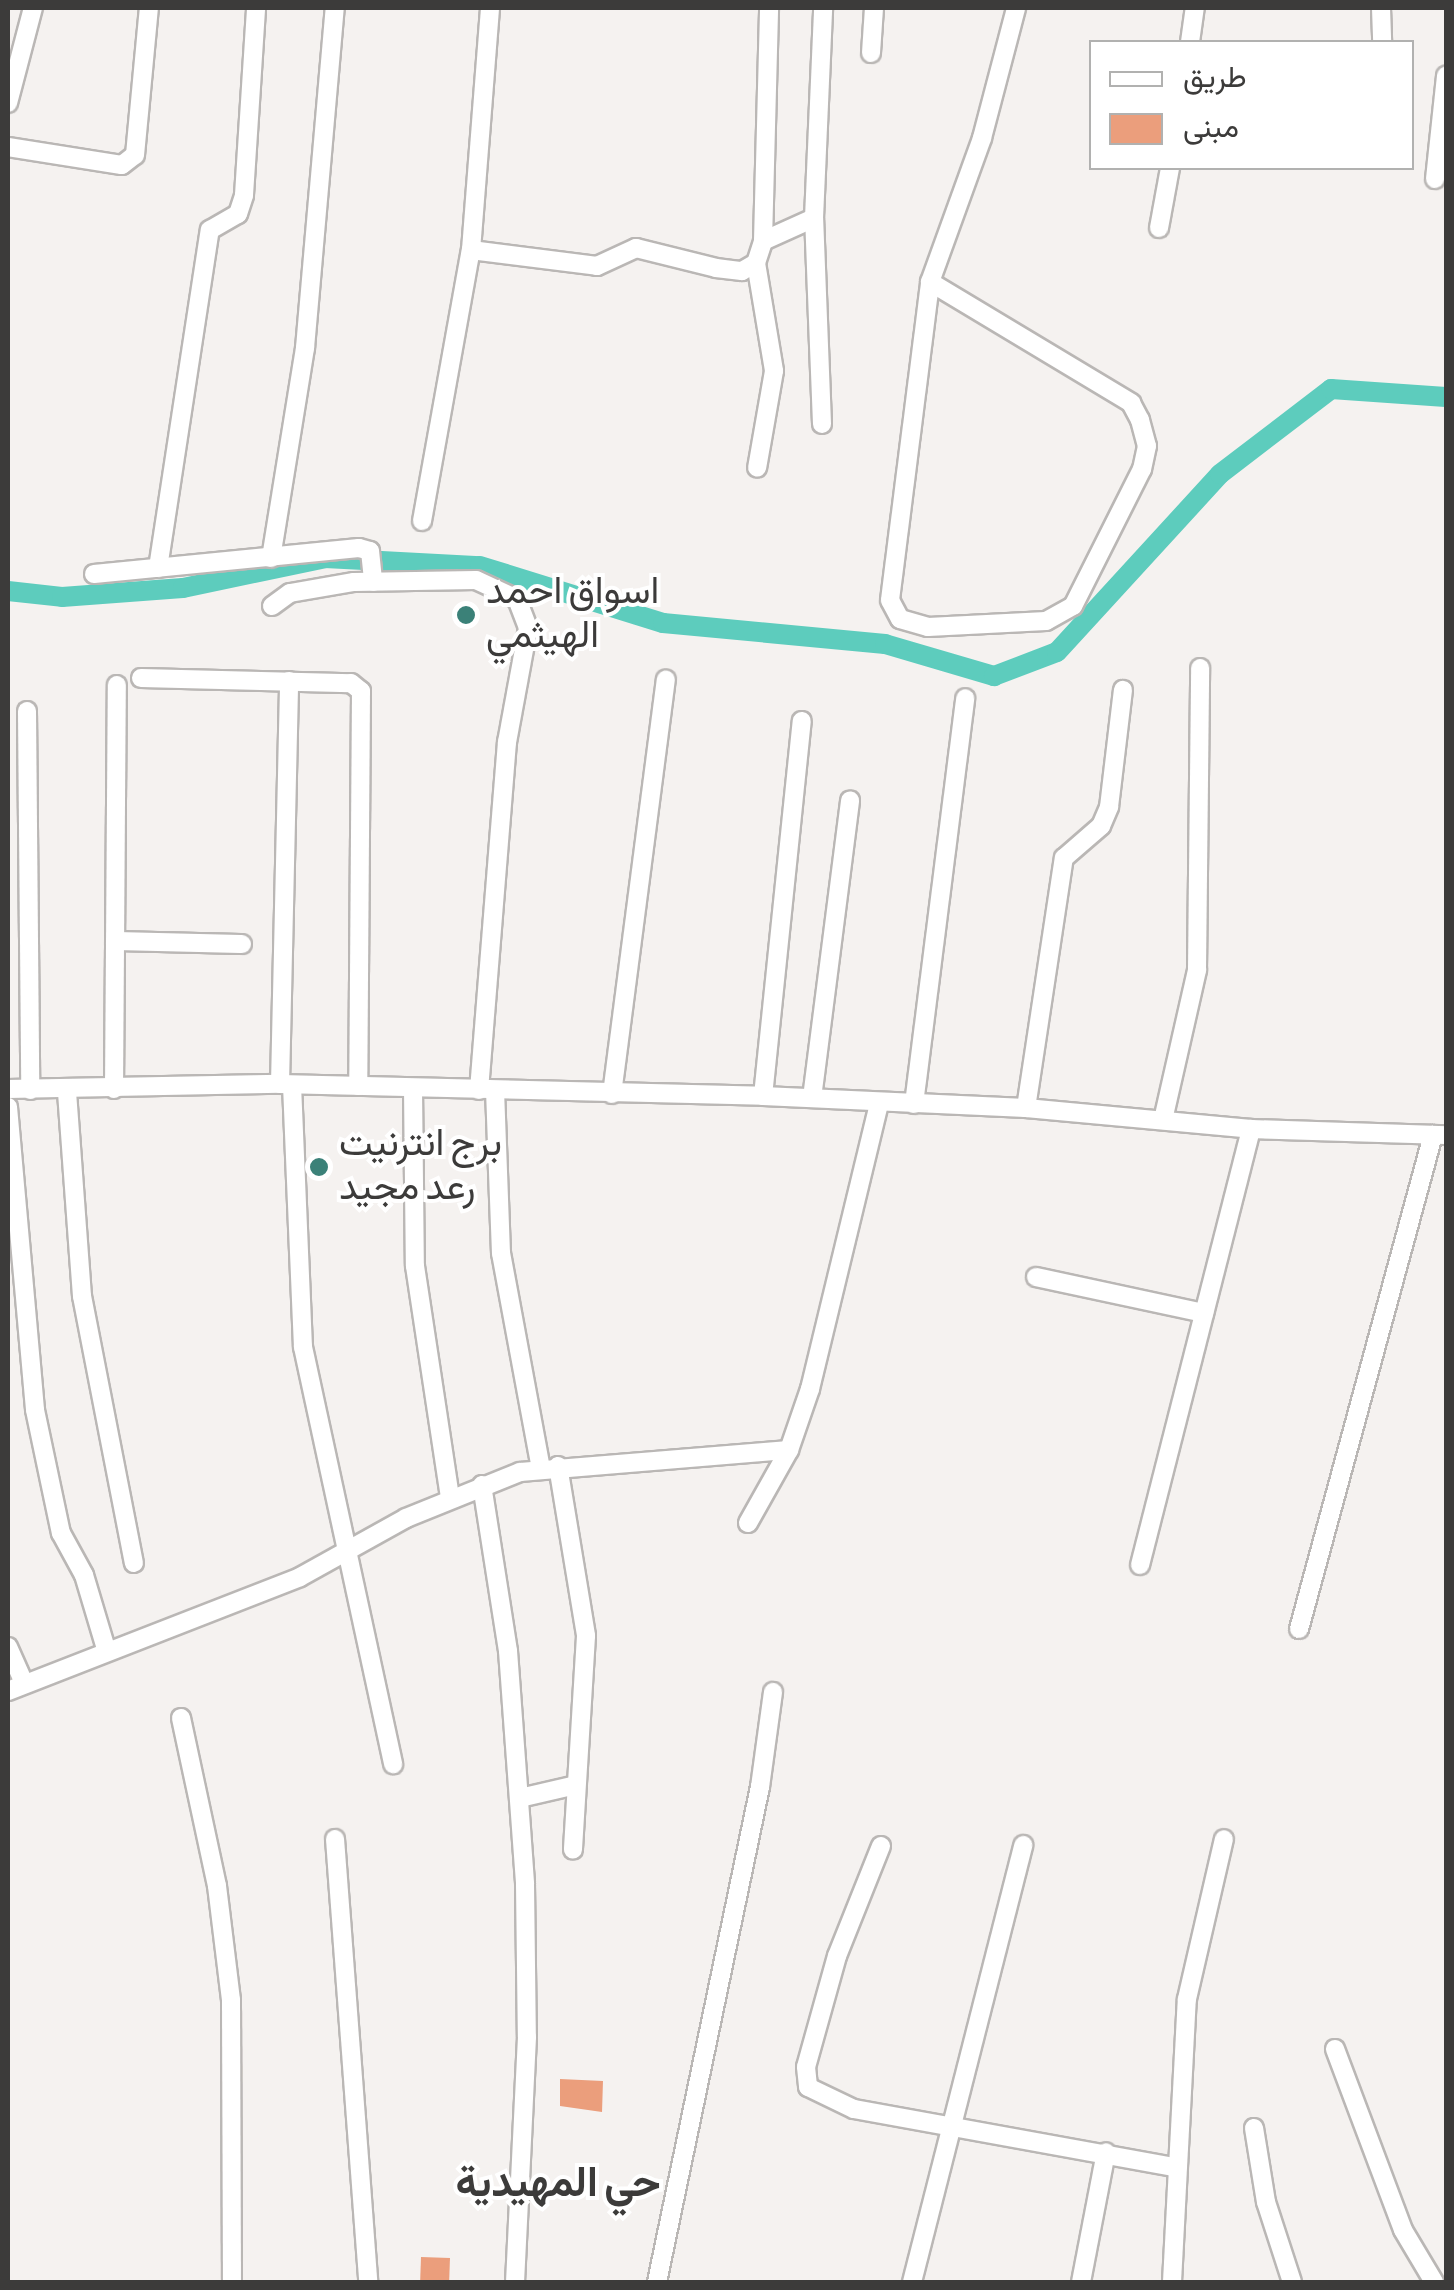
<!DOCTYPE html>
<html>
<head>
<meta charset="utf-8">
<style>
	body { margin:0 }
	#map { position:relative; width:1454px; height:2290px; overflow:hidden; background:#f5f2f0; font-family:"Alegreya Sans",Vazirmatn,sans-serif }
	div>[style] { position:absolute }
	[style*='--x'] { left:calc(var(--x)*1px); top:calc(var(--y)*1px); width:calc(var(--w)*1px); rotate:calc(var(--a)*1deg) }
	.canal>* { height:20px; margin:-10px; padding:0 10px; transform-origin:10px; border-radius:10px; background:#5dccbd }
	.building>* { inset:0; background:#eb9e7c; transform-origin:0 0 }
	.roads { filter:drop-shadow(2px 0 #bab7b5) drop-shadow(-2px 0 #bab7b5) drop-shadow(0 2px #bab7b5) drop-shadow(0 -2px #bab7b5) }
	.street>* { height:18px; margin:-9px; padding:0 9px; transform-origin:9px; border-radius:9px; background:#fff }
	.dots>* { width:28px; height:28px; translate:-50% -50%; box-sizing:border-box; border:5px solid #fff; border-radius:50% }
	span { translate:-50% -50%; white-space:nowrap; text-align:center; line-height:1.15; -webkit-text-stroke:8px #fff; paint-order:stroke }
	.poi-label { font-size:38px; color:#3c3b3a }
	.left { translate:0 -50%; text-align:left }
	.quarter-label { font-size:42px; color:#3c3b3a; font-weight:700 }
	.frame { position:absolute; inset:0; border:10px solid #3c3b3a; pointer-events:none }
	.legend { position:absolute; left:1089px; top:40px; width:325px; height:130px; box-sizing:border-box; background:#fff; border:2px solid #b1b1b0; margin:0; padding:12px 18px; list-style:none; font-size:30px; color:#3c3b3a }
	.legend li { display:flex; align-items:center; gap:20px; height:50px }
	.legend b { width:50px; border:2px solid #b1b1b0 }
</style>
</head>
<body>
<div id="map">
	<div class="canal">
		<i style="--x:8;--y:591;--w:54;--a:6.3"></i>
		<i style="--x:62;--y:597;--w:121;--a:-4.3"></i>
		<i style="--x:183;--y:588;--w:145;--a:-11.9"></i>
		<i style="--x:325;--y:558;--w:155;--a:3"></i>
		<i style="--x:480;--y:566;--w:192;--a:17.3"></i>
		<i style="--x:663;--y:623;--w:223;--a:5.4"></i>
		<i style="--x:885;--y:644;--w:114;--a:16.4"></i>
		<i style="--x:994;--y:676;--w:67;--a:-20.9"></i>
		<i style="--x:1057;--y:652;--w:241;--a:-47.5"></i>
		<i style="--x:1220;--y:474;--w:140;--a:-37.4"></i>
		<i style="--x:1331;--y:389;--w:115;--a:4"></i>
	</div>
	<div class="building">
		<i style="clip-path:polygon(560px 2079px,603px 2081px,602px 2112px,560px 2106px)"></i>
		<i style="left:421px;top:2257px;width:29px;height:25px;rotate:2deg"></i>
	</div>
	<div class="roads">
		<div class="street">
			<i style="--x:1381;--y:8;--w:34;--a:88"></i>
			<i style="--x:1190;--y:42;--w:34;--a:-82"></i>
			<i style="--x:871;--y:53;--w:45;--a:-86.2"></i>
			<i style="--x:8;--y:103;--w:98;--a:-75.3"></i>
			<i style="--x:8;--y:147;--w:115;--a:9"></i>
			<i style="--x:122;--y:165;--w:16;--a:-38"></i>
			<i style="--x:135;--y:155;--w:148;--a:-84.6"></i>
			<i style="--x:1435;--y:179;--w:104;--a:-83.9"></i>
			<i style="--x:1159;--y:228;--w:61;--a:-79.6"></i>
			<i style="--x:763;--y:241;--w:56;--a:-24.3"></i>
			<i style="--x:471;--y:250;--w:127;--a:7.2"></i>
			<i style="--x:597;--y:266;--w:43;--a:-24.8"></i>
			<i style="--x:636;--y:248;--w:82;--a:14"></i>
			<i style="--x:716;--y:268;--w:26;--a:7"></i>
			<i style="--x:742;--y:271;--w:16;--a:-30"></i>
			<i style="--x:756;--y:263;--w:23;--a:-72"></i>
			<i style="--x:763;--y:241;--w:233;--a:-88.5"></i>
			<i style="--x:756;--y:263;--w:109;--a:80.5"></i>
			<i style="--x:774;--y:371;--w:98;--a:99.9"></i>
			<i style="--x:930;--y:282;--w:235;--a:31"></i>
			<i style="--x:1131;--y:403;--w:19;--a:62"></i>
			<i style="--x:1140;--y:420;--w:27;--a:75"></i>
			<i style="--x:1147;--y:446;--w:24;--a:102"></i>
			<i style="--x:1142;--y:469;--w:153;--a:116.7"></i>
			<i style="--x:1073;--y:606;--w:31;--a:151"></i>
			<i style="--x:1046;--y:621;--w:118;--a:177.1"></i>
			<i style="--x:928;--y:627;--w:29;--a:-164"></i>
			<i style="--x:900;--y:619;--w:21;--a:-118"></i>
			<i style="--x:890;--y:600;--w:321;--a:-82.8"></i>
			<i style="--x:930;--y:282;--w:153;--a:-70.1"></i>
			<i style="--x:982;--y:138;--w:134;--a:-75.3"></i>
			<i style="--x:822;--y:424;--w:206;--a:-92.2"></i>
			<i style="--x:814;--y:218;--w:210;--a:-87.5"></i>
			<i style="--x:422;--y:521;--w:275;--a:-79.8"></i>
			<i style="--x:471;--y:250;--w:243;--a:-85.5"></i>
			<i style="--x:271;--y:558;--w:213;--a:-80.8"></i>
			<i style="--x:305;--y:348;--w:341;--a:-85"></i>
			<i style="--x:158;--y:568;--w:342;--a:-81.3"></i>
			<i style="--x:210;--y:230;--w:32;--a:-30"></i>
			<i style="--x:238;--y:214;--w:20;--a:-72"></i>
			<i style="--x:244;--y:195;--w:187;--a:-86.3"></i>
			<i style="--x:94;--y:574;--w:266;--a:-5.6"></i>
			<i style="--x:359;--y:548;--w:11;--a:15"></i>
			<i style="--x:370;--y:551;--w:31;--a:84"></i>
			<i style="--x:272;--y:606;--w:22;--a:-36"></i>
			<i style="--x:290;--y:593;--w:65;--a:-9.8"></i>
			<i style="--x:354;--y:582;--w:122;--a:-0.9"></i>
			<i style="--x:476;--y:580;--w:45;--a:24.9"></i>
			<i style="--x:517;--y:599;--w:31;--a:69"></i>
			<i style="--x:528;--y:628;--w:116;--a:100.4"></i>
			<i style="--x:507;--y:742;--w:349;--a:94.6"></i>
			<i style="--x:141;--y:678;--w:210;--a:1.4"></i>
			<i style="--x:351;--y:683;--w:13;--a:39"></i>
			<i style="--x:361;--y:691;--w:395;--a:90.4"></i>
			<i style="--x:27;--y:711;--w:379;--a:89.5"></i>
			<i style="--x:115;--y:941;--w:127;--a:1.4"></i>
			<i style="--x:280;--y:1084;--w:403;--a:-88.7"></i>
			<i style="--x:292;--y:1085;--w:262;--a:87.6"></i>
			<i style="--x:303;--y:1347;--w:427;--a:77.8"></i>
			<i style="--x:413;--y:1088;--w:178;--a:89.4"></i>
			<i style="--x:415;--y:1266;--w:235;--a:81.4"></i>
			<i style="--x:8;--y:1089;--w:272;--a:-1.1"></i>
			<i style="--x:280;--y:1084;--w:483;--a:1.4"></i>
			<i style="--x:763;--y:1096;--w:263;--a:2.6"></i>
			<i style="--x:1026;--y:1108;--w:226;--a:5.3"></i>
			<i style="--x:1251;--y:1129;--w:195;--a:1.8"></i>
			<i style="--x:114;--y:1089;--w:404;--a:-89.6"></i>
			<i style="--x:495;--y:1090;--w:163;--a:87.9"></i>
			<i style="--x:501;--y:1253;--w:220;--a:79.5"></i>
			<i style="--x:67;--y:1092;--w:205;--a:85.8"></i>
			<i style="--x:82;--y:1296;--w:272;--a:79"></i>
			<i style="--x:612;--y:1094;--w:418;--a:-82.6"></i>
			<i style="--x:763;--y:1096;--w:377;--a:-84.1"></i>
			<i style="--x:812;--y:1098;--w:300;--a:-82.7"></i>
			<i style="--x:914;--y:1104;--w:409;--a:-82.8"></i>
			<i style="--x:8;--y:1107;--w:304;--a:84.9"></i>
			<i style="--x:35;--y:1410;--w:126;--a:78.1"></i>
			<i style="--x:61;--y:1533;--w:48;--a:61.3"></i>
			<i style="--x:84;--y:1575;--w:77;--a:73.4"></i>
			<i style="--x:1026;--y:1108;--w:253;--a:-81.4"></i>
			<i style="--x:1064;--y:858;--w:49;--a:-40.9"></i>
			<i style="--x:1101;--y:826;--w:21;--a:-67"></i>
			<i style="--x:1109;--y:807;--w:118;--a:-83.2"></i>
			<i style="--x:1163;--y:1120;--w:154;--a:-77.2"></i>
			<i style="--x:1197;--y:970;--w:302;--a:-89.4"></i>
			<i style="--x:1036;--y:1277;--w:172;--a:12.1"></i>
			<i style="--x:558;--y:1466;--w:172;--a:80.6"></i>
			<i style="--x:586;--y:1636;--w:214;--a:93.5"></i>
			<i style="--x:482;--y:1485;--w:168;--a:81.1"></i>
			<i style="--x:508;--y:1651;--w:234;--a:85.8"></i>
			<i style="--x:525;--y:1884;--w:153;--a:89.3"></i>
			<i style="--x:527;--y:2037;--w:245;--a:92.8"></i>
			<i style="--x:748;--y:1523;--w:84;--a:-60.7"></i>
			<i style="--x:789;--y:1450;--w:65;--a:-71"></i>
			<i style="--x:810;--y:1389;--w:294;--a:-76.4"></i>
			<i style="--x:1140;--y:1565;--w:450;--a:-75.7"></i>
			<i style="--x:1299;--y:1629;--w:512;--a:-74.82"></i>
			<i style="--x:8;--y:1647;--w:39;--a:66"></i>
			<i style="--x:8;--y:1691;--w:313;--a:-21.3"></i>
			<i style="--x:300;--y:1577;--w:121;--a:-29.1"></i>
			<i style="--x:406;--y:1518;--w:123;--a:-22"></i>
			<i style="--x:520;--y:1472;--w:270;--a:-4.7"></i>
			<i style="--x:181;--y:1718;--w:172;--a:77.9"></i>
			<i style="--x:217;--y:1886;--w:115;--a:83"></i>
			<i style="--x:231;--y:2000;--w:282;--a:89.8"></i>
			<i style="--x:520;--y:1798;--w:53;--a:-13"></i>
			<i style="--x:335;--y:1839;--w:444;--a:85.7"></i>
			<i style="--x:881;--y:1846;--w:118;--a:111.8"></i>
			<i style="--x:837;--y:1956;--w:115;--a:105.6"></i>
			<i style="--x:806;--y:2067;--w:20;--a:84"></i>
			<i style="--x:808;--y:2087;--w:51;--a:25.6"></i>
			<i style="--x:854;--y:2109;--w:325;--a:10.3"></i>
			<i style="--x:1335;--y:2049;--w:193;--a:69.4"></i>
			<i style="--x:1403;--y:2230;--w:61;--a:59.2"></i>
			<i style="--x:1254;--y:2128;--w:75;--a:80.8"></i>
			<i style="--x:1266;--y:2202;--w:84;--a:72"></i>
			<i style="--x:657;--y:2282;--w:506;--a:-78.25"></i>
			<i style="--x:760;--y:1787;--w:96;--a:-82.2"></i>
			<i style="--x:912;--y:2282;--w:451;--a:-75.7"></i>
			<i style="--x:1081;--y:2282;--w:132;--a:-79.1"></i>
			<i style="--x:1172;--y:2282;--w:283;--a:-87"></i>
			<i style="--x:1187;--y:1999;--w:164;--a:-77"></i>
		</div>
	</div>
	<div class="dots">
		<i style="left:466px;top:615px;background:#3b8178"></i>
		<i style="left:319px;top:1167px;background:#3b8178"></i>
	</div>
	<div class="poi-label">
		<span class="left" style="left:486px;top:615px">اسواق احمد<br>الهيثمي</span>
		<span class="left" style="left:339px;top:1167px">برج انترنيت<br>رعد مجيد</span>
	</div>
	<div class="quarter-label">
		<span style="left:558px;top:2183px">حي المهيدية</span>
	</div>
	<div class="frame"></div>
	<ul class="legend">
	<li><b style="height:12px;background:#fff"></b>طريق</li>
	<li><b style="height:28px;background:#eb9e7c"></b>مبنى</li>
	</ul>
</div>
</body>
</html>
